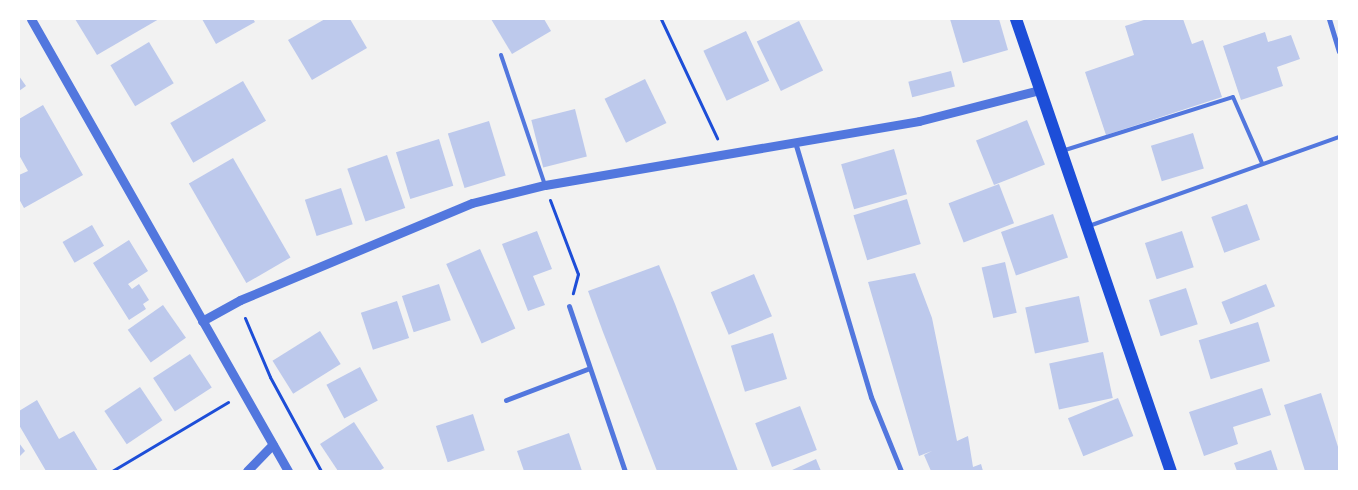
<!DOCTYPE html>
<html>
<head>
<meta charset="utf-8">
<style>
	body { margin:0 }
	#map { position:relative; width:1358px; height:490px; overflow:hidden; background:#f2f2f2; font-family:Inter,sans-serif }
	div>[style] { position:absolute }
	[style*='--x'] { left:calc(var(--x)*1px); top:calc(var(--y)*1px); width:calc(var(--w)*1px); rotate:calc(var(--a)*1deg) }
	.building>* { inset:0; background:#bdc9ec; transform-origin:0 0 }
	.path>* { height:3px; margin:-1.5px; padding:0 1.5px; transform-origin:1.5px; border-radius:1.5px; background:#1d4ed8 }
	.service>* { height:4px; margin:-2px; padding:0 2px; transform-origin:2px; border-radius:2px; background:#5277de }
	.minor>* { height:5px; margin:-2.5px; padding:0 2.5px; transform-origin:2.5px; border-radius:2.5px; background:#5277de }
	.tertiary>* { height:9px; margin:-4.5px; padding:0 4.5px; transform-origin:4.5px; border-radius:4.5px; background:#5277de }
	.primary>* { height:12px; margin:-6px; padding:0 6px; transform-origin:6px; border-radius:6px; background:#1d4ed8 }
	span { translate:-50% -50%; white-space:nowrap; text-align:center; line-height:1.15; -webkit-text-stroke:4px #fff; paint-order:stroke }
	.frame { position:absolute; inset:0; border:20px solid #fff; pointer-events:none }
</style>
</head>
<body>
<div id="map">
	<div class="building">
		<i style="clip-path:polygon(75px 19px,159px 19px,97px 55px)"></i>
		<i style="clip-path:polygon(202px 19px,253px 19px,255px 22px,216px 44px)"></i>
		<i style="clip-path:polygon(325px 19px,350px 19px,367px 48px,312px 80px,288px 40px)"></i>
		<i style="clip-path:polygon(491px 19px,544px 19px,551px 31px,512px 54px)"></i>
		<i style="clip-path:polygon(950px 19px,999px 19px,1008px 50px,963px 63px)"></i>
		<i style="clip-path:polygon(1147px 19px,1183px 19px,1192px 44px,1203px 40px,1222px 97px,1106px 135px,1085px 72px,1134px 55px,1125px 26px)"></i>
		<i style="left:799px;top:21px;width:55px;height:47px;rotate:64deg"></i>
		<i style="left:746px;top:31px;width:55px;height:47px;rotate:65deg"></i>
		<i style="clip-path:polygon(1265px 32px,1268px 42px,1291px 35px,1300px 59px,1277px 67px,1283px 86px,1241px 100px,1223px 46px)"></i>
		<i style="left:149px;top:42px;width:48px;height:45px;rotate:59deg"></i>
		<i style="left:951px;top:71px;width:16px;height:44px;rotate:76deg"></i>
		<i style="clip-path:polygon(19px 76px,26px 86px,19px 91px)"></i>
		<i style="left:645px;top:79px;width:49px;height:45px;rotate:64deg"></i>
		<i style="left:243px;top:81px;width:46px;height:84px;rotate:60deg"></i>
		<i style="clip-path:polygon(43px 105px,83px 175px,24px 208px,19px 199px,19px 175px,28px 171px,19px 155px,19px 119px)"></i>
		<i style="left:575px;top:109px;width:49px;height:45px;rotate:76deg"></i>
		<i style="left:1027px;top:120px;width:48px;height:55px;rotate:68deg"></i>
		<i style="left:489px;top:121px;width:57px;height:43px;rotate:73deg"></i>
		<i style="left:1193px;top:133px;width:37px;height:44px;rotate:73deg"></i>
		<i style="left:439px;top:139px;width:49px;height:45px;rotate:73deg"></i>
		<i style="left:894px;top:149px;width:47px;height:55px;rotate:74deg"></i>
		<i style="left:387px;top:155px;width:56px;height:42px;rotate:71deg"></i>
		<i style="left:233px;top:158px;width:115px;height:51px;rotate:60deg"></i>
		<i style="left:999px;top:184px;width:42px;height:54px;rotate:69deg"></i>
		<i style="left:341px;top:188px;width:38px;height:38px;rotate:72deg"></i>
		<i style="left:907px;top:199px;width:47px;height:56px;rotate:73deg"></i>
		<i style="left:1247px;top:204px;width:38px;height:38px;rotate:70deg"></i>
		<i style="left:1053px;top:214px;width:46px;height:55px;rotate:71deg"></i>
		<i style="left:92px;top:225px;width:24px;height:34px;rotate:60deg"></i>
		<i style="clip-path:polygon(537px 231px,552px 269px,533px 276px,545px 305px,528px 311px,502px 244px)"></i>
		<i style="left:1182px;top:231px;width:38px;height:39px;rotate:72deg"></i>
		<i style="clip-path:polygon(129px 240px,148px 271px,128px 284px,132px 289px,139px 284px,149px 300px,143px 304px,146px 309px,129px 320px,93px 263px)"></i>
		<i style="left:480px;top:249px;width:87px;height:37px;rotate:66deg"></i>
		<i style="left:1005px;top:262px;width:52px;height:24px;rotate:77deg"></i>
		<i style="clip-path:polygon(659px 265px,675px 304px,738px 471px,657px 471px,603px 332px,588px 291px)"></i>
		<i style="clip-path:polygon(915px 273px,932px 318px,957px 441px,968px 436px,973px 467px,981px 464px,983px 471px,931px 471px,924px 455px,932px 451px,919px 456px,868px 282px)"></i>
		<i style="left:754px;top:274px;width:46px;height:47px;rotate:67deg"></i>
		<i style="left:439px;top:284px;width:38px;height:39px;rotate:72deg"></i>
		<i style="left:1266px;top:284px;width:24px;height:48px;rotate:68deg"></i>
		<i style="left:1186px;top:288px;width:38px;height:39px;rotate:72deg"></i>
		<i style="left:1079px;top:296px;width:47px;height:55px;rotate:78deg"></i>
		<i style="left:397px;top:301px;width:39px;height:38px;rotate:72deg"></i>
		<i style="left:163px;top:305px;width:40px;height:43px;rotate:55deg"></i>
		<i style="left:1258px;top:322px;width:41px;height:62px;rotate:73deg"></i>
		<i style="left:320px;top:331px;width:39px;height:56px;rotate:58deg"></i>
		<i style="left:773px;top:333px;width:48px;height:44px;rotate:73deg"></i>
		<i style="left:1103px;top:352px;width:47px;height:55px;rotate:78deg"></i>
		<i style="left:190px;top:354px;width:40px;height:44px;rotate:57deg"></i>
		<i style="left:360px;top:367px;width:38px;height:38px;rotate:62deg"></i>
		<i style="left:140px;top:387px;width:40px;height:43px;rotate:56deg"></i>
		<i style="clip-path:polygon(1262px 388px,1271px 415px,1233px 427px,1238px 444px,1204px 456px,1189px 412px)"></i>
		<i style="clip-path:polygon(1321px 393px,1339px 450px,1339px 471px,1305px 471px,1284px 405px)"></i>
		<i style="left:1118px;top:398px;width:41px;height:54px;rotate:68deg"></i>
		<i style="clip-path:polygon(37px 400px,59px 439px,74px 431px,98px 471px,46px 471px,19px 425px,19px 411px)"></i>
		<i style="left:800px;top:406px;width:47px;height:48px;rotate:69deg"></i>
		<i style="left:473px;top:414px;width:38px;height:39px;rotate:72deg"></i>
		<i style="clip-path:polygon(354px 422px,384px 468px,379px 471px,338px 471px,320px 444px)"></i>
		<i style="clip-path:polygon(569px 433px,582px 471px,524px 471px,517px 451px)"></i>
		<i style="clip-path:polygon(19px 443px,25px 451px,19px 457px)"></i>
		<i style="clip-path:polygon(1271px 450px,1278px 471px,1237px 471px,1234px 463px)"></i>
		<i style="clip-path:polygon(816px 459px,821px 471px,790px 471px)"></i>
	</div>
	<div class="path">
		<i style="--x:661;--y:19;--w:132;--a:64.8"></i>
		<i style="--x:550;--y:200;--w:79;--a:69.3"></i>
		<i style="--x:578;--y:274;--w:20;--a:105"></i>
		<i style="--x:245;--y:318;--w:64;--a:67"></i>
		<i style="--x:270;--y:377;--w:107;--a:61.5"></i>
		<i style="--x:112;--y:471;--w:135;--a:-30.7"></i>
	</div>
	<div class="service">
		<i style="--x:501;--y:55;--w:137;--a:71.3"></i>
		<i style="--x:1062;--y:151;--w:179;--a:-17.5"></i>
		<i style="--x:1233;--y:97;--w:72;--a:66.3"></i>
		<i style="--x:1089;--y:226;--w:265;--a:-19.6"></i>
	</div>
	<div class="minor">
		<i style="--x:1329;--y:19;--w:34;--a:73"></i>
		<i style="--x:795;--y:142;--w:266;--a:73.4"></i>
		<i style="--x:871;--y:397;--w:80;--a:67.9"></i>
		<i style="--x:569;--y:306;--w:174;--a:71.3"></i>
		<i style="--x:506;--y:400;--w:87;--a:-20.9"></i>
	</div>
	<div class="tertiary">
		<i style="--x:31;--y:19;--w:520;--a:60.38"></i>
		<i style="--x:202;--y:321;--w:43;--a:-28.9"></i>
		<i style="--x:240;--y:300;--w:251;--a:-22.7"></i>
		<i style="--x:472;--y:203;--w:75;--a:-13.9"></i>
		<i style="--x:545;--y:185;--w:379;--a:-9.7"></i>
		<i style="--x:919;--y:121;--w:125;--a:-14.4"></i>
		<i style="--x:247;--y:471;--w:37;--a:-46"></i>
	</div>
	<div class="primary">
		<i style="--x:1016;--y:19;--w:478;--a:71.1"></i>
	</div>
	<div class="frame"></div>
</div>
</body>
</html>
